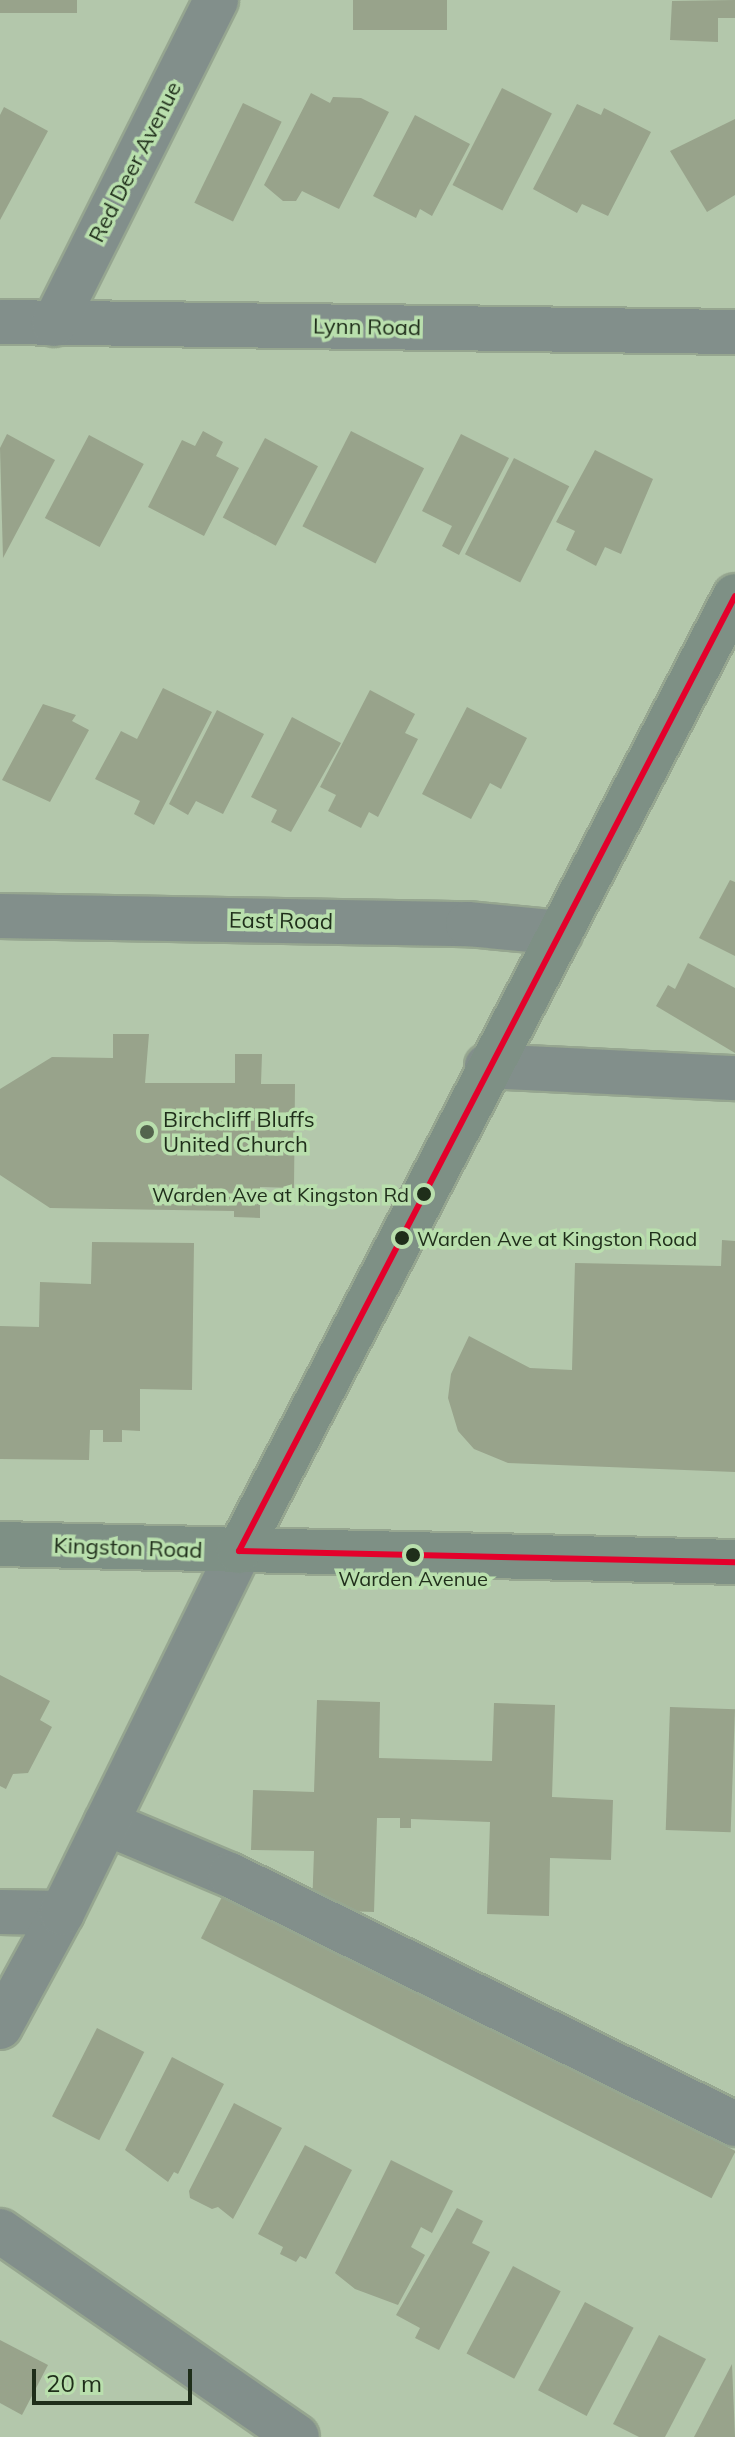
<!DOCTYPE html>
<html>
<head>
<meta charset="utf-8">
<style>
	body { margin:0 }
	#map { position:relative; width:735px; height:2437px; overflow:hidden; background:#b3c7ab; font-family:Mulish,sans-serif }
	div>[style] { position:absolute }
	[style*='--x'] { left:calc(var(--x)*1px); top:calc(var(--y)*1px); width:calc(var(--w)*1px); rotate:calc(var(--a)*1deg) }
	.building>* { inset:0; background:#98a38b; transform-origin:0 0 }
	.roads { filter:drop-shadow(2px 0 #96a690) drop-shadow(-2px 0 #96a690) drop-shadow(0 2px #96a690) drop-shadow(0 -2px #96a690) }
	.minor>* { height:44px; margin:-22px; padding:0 22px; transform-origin:22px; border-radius:22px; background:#828f8b }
	.major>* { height:44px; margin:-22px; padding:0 22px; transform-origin:22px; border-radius:22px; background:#7e9085 }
	.bus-1>* { height:6px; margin:-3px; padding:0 3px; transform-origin:3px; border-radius:3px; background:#e4002b }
	.dots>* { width:22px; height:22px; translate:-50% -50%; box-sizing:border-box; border:4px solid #b9dfad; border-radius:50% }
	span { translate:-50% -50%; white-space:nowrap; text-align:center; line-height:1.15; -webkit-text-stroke:7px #b9dfad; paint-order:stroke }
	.bus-label { font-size:20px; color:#1f2e1a }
	.right { translate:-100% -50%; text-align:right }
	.left { translate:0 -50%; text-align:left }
	.street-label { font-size:22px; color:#1f2e1a }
	.poi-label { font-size:22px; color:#1f2e1a }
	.scale { position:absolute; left:32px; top:2369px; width:160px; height:36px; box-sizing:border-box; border:4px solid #1f2e1a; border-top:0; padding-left:10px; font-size:24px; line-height:28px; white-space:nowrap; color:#1f2e1a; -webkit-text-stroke:6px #b9dfad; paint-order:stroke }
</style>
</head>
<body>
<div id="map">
	<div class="building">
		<i style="left:0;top:0;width:77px;height:13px"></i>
		<i style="left:353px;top:0;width:94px;height:30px"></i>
		<i style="clip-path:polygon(735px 0,735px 18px,718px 18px,718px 42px,670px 40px,672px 1px)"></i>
		<i style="left:502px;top:88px;width:56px;height:109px;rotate:27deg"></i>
		<i style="clip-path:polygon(311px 93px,330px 103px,333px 97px,361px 98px,389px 112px,339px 209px,302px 191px,296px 201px,283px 201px,264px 185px)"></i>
		<i style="left:243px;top:103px;width:43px;height:111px;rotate:26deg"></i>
		<i style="clip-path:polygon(577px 104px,601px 115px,604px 108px,651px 132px,608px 216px,582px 204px,577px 213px,533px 189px)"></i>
		<i style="clip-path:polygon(4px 107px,48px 131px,0 220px,0 115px)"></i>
		<i style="clip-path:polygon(415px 115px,470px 144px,432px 216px,420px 209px,416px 218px,373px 196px)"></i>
		<i style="clip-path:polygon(735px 119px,735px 195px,707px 212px,670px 151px)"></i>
		<i style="clip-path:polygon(203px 431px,223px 442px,216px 456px,239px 468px,204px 536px,148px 507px,182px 440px,195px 446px)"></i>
		<i style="left:351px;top:431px;width:82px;height:107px;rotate:27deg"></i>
		<i style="clip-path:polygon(7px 434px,55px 460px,3px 558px,0 448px)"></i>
		<i style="clip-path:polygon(461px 434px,509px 458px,459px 555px,442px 546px,452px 526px,422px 511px)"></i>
		<i style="left:89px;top:435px;width:62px;height:94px;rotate:28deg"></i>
		<i style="left:265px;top:438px;width:60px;height:90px;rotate:28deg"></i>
		<i style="clip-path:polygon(595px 450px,653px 479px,621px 554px,605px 547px,596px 566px,566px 550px,575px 531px,556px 522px)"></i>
		<i style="left:514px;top:458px;width:62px;height:108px;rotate:27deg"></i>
		<i style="clip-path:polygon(163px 688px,212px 712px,154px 825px,134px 814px,140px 801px,95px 779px,121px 731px,137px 739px)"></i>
		<i style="clip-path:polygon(370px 690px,415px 714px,405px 733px,418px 739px,378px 817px,369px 812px,361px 828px,328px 811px,336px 795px,320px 787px)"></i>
		<i style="clip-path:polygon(43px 704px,76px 715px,72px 721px,89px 730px,50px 802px,2px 780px)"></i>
		<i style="clip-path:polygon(467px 707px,527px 738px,501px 789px,490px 783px,471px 819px,422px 794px)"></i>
		<i style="clip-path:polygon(217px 710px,264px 734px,223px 814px,196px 801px,188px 815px,169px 804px)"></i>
		<i style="clip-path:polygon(292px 717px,341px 743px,291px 832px,271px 822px,277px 810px,251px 797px)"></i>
		<i style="clip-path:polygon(730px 880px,735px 882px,735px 956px,699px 938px)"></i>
		<i style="clip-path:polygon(688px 963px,735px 988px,735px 1053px,656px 1006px,668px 985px,675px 989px)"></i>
		<i style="clip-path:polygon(113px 1034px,149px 1034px,145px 1083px,235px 1083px,235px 1054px,262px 1054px,261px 1084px,295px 1084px,294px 1188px,260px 1187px,260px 1218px,234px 1217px,234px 1211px,50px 1208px,0 1175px,0 1089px,52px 1057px,113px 1058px)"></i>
		<i style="clip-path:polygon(722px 1240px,735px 1241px,735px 1472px,508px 1463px,474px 1449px,458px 1431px,448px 1398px,451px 1374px,469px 1336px,530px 1368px,572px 1370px,575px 1263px,721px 1266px)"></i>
		<i style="clip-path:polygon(92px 1242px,194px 1243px,192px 1390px,140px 1389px,140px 1431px,122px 1430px,122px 1442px,103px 1442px,103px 1430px,90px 1430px,89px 1460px,0 1459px,0 1326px,39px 1327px,40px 1282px,91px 1284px)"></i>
		<i style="clip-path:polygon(0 1675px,50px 1701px,40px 1720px,52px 1727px,28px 1773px,13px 1774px,6px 1789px,0 1786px)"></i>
		<i style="clip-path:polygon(317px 1700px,380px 1702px,379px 1758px,492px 1761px,494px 1703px,555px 1705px,552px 1797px,613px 1800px,611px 1860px,550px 1858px,549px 1916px,487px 1914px,490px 1822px,411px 1819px,411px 1828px,400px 1828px,400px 1818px,377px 1818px,374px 1912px,312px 1910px,314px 1851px,251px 1850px,253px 1790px,314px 1792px)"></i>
		<i style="left:670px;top:1707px;width:65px;height:123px;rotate:2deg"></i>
		<i style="left:225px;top:1891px;width:573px;height:53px;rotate:27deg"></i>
		<i style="left:97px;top:2028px;width:53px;height:99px;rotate:27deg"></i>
		<i style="clip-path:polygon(172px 2057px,224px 2084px,178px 2174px,174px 2172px,168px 2182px,125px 2150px)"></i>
		<i style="clip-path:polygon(234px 2103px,282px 2128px,233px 2219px,218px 2207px,212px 2209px,190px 2198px,189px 2191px)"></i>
		<i style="clip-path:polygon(305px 2145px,352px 2170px,306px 2259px,300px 2256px,296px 2262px,280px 2254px,283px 2247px,258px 2234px)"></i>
		<i style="clip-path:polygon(391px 2160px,453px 2191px,432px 2233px,421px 2227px,411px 2247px,425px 2255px,398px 2305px,355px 2289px,335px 2273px)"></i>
		<i style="clip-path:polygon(457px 2208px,483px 2221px,472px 2243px,490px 2252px,439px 2350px,415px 2338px,420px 2328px,396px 2315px)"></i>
		<i style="left:513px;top:2266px;width:54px;height:99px;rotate:28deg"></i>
		<i style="left:585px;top:2302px;width:55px;height:100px;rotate:28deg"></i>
		<i style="clip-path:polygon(659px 2335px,706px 2359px,665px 2437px,639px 2437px,613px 2424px)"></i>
		<i style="clip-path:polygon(0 2340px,48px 2365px,22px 2415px,0 2403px)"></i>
		<i style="clip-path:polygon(732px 2364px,735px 2437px,694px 2437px)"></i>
	</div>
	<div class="roads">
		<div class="minor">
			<i style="--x:0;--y:322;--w:735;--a:0.78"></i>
			<i style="--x:54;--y:324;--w:362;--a:-63.4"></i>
			<i style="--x:0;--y:916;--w:468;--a:1"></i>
			<i style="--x:468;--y:924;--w:93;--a:5.5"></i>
			<i style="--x:487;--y:1066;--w:248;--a:2.8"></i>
			<i style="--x:106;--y:1823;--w:134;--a:22.8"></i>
			<i style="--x:230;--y:1875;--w:563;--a:26.25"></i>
			<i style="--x:0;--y:1912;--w:62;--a:0.9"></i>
			<i style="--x:0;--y:2027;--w:130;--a:-61.5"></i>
			<i style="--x:62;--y:1913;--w:403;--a:-63.9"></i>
			<i style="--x:0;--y:2231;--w:361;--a:34.7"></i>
		</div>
		<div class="major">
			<i style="--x:0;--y:1544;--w:735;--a:1.4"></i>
			<i style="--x:239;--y:1551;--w:1076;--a:-62.55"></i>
		</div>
	</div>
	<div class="bus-1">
		<i style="--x:239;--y:1551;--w:1076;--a:-62.55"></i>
		<i style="--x:239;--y:1551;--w:496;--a:1.3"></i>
	</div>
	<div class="dots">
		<i style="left:147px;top:1132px;background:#53644d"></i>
		<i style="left:424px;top:1194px;background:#1f2e1a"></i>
		<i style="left:402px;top:1238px;background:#1f2e1a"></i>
		<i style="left:413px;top:1555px;background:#1f2e1a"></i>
	</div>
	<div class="bus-label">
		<span class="right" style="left:409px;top:1194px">Warden Ave at Kingston Rd</span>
		<span class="left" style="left:417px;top:1238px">Warden Ave at Kingston Road</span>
		<span style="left:413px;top:1578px">Warden Avenue</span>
	</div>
	<div class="street-label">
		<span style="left:135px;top:162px;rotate:-63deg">Red Deer Avenue</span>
		<span style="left:367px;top:327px;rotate:1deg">Lynn Road</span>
		<span style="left:281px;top:921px;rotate:1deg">East Road</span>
		<span style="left:128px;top:1548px;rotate:2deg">Kingston Road</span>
	</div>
	<div class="poi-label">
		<span class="left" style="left:163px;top:1132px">Birchcliff Bluffs<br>United Church</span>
	</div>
	<div class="scale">20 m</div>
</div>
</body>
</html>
